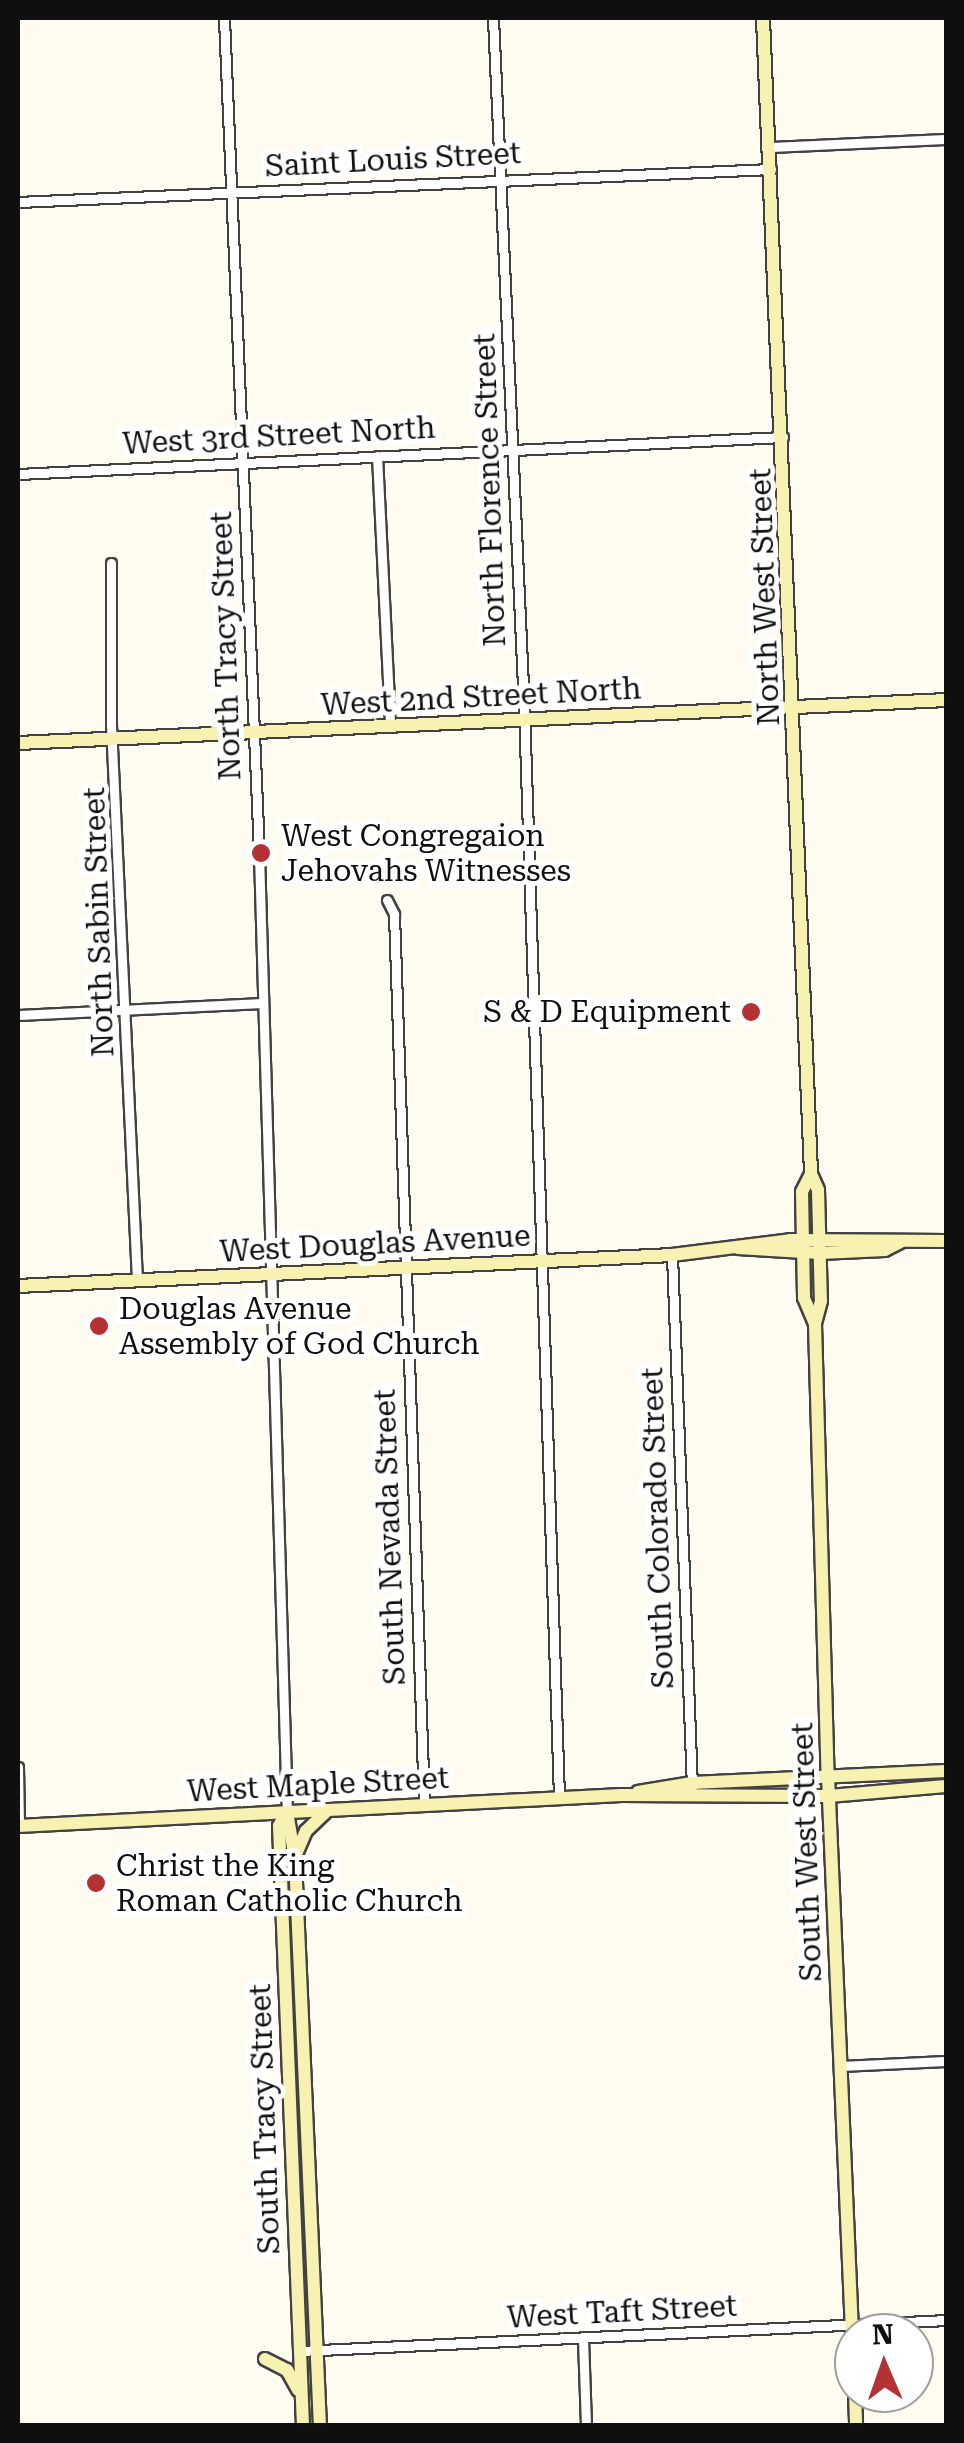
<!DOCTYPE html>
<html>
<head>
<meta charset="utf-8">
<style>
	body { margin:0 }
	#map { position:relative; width:964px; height:2443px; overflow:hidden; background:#fefcf1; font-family:"Roboto Serif",serif }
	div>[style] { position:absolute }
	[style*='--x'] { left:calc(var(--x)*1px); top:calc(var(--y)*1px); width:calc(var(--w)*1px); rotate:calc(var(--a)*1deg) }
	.roads { filter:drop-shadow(2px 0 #424242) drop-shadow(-2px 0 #424242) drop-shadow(0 2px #424242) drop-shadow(0 -2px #424242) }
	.street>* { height:9px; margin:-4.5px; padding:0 4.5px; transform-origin:4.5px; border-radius:4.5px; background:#fff }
	.secondary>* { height:12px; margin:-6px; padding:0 6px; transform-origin:6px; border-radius:6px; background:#f8f2b2 }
	.dots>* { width:28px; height:28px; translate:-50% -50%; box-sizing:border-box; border:5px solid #fff; border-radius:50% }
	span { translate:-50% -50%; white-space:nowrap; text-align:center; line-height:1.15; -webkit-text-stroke:10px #fff; paint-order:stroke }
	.street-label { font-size:30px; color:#0f0f0f }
	.poi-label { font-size:30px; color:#0f0f0f }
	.left { translate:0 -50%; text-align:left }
	.right { translate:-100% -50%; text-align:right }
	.frame { position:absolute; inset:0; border:20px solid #0f0f0f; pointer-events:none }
	.north { position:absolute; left:834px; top:2313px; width:100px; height:100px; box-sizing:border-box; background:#fff; border:2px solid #9f9f9f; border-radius:50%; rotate:358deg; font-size:28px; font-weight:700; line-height:40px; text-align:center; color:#0f0f0f }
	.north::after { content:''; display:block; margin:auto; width:35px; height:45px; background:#b43234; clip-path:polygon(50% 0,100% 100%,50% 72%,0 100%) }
</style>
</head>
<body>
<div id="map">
	<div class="roads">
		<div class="street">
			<i style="--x:224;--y:18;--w:837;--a:87.6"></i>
			<i style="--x:259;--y:854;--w:958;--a:88.33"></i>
			<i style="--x:493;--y:18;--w:691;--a:87.43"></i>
			<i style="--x:524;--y:708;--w:1091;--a:88.16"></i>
			<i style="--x:770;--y:147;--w:176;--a:-2.6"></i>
			<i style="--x:18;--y:202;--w:754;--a:-2.51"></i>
			<i style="--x:377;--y:456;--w:270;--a:87.2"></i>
			<i style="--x:18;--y:474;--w:766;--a:-2.77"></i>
			<i style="--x:111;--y:563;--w:162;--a:90"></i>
			<i style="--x:111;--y:725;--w:556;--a:87.32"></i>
			<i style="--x:387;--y:900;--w:16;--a:63"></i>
			<i style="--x:394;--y:914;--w:892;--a:88.07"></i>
			<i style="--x:18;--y:1015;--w:245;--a:-2.8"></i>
			<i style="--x:672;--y:1255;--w:532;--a:87.85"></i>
			<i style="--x:18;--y:1767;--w:58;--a:89"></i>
			<i style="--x:840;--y:2066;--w:106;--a:-2.7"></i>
			<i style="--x:583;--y:2339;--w:87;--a:88"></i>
			<i style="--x:299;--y:2351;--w:648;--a:-2.74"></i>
		</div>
		<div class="secondary">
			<i style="--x:763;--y:18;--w:1157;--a:87.62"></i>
			<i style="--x:811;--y:1174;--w:17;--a:66"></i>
			<i style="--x:818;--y:1190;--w:111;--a:88.5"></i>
			<i style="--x:821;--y:1301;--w:24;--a:105"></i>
			<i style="--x:815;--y:1324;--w:452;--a:88.4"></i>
			<i style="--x:828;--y:1776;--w:603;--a:87.53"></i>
			<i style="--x:18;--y:743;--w:929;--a:-2.65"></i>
			<i style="--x:811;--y:1174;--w:20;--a:117"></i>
			<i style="--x:802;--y:1192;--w:106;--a:88.9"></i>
			<i style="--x:804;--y:1298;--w:28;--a:67"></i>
			<i style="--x:738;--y:1248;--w:82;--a:3.5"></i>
			<i style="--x:820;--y:1253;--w:65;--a:-2.6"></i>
			<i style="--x:885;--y:1250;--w:16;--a:-27"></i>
			<i style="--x:18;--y:1286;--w:655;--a:-2.71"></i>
			<i style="--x:672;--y:1255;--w:119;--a:-7.2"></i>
			<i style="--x:790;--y:1240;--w:156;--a:0.4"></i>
			<i style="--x:638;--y:1792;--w:55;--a:-9.5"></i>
			<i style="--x:692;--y:1783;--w:254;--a:-2.7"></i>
			<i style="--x:287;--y:1812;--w:16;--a:120"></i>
			<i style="--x:279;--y:1826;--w:600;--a:87.71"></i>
			<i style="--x:287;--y:1812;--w:48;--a:80.3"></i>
			<i style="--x:295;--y:1859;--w:568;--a:87.48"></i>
			<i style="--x:18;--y:1826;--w:604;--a:-2.94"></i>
			<i style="--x:621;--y:1795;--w:208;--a:0.3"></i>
			<i style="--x:829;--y:1796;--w:117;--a:-4.9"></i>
			<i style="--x:297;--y:1852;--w:23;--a:-67"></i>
			<i style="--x:306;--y:1831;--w:30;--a:-44"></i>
			<i style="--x:265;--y:2359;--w:25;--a:27"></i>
			<i style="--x:287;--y:2370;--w:23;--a:61"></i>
			<i style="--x:855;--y:2393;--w:33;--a:88"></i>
		</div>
	</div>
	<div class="dots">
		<i style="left:261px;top:853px;background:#b43234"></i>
		<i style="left:751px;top:1012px;background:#b43234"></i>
		<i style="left:99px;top:1326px;background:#b43234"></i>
		<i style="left:96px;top:1883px;background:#b43234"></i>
	</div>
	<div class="street-label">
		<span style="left:393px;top:160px;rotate:-3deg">Saint Louis Street</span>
		<span style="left:279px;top:436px;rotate:-3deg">West 3rd Street North</span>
		<span style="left:490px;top:490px;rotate:-92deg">North Florence Street</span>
		<span style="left:765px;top:597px;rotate:-92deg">North West Street</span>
		<span style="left:226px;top:646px;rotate:-92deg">North Tracy Street</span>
		<span style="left:481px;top:697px;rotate:-3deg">West 2nd Street North</span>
		<span style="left:99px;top:922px;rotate:-92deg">North Sabin Street</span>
		<span style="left:375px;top:1244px;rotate:-3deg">West Douglas Avenue</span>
		<span style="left:658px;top:1528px;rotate:-92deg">South Colorado Street</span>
		<span style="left:390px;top:1537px;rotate:-92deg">South Nevada Street</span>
		<span style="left:318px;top:1785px;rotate:-3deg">West Maple Street</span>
		<span style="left:807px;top:1852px;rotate:-92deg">South West Street</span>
		<span style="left:265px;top:2119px;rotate:-92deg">South Tracy Street</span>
		<span style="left:622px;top:2312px;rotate:-3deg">West Taft Street</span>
	</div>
	<div class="poi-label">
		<span class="left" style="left:281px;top:853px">West Congregaion<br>Jehovahs Witnesses</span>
		<span class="right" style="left:731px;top:1012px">S &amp; D Equipment</span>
		<span class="left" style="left:119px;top:1326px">Douglas Avenue<br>Assembly of God Church</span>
		<span class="left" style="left:116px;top:1883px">Christ the King<br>Roman Catholic Church</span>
	</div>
	<div class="frame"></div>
	<div class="north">N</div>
</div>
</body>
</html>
